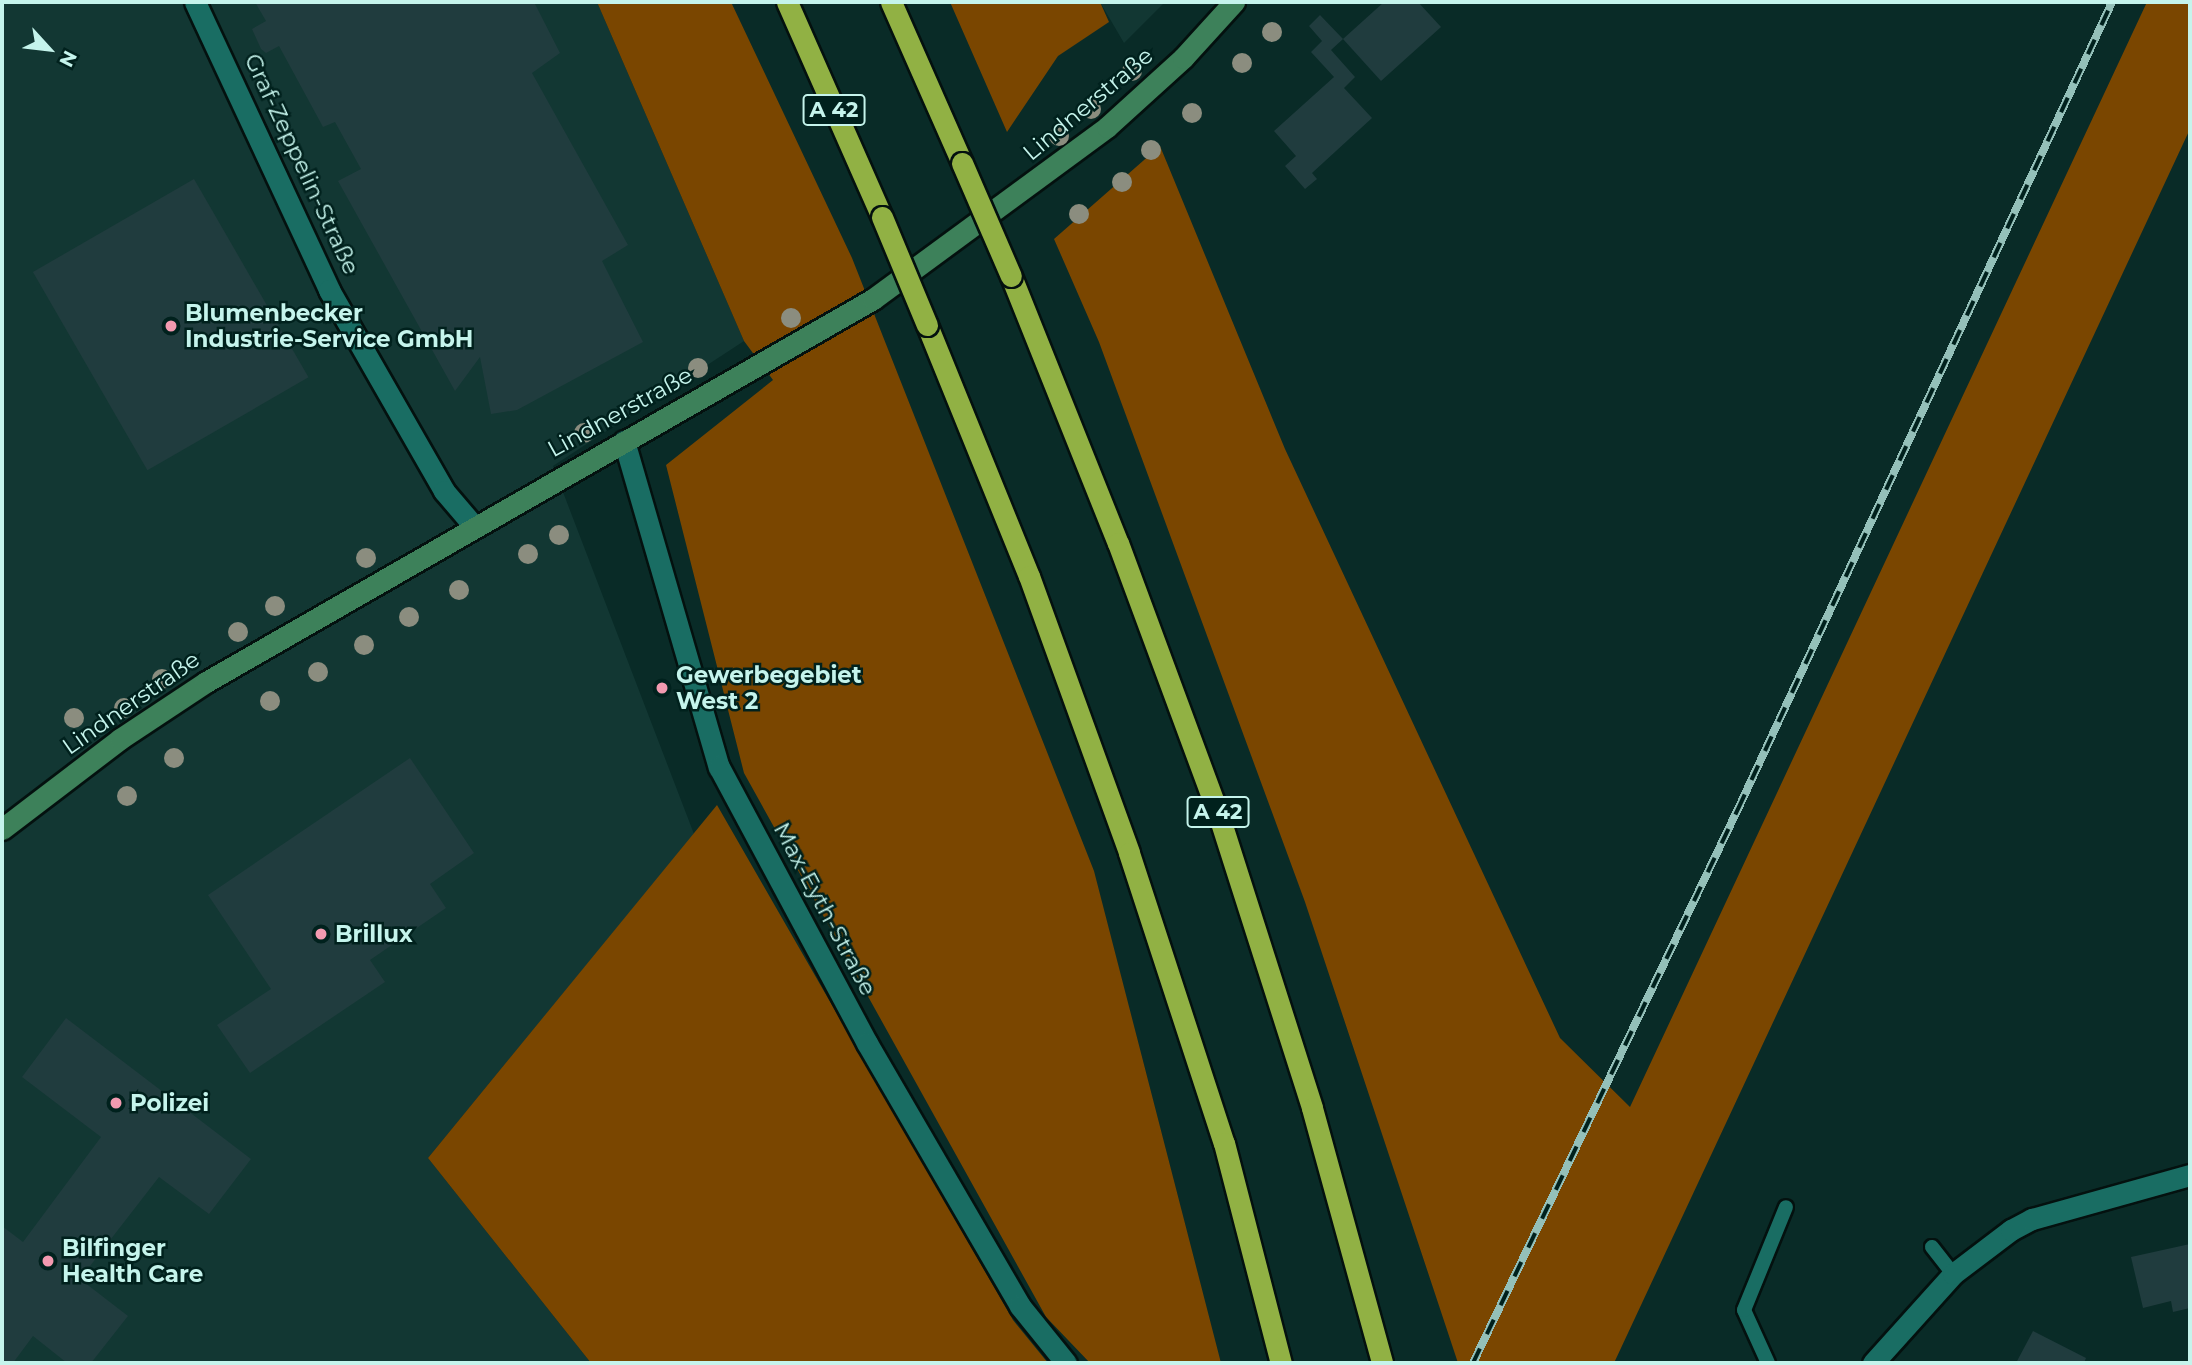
<!DOCTYPE html>
<html>
<head>
<meta charset="utf-8">
<style>
	body { margin:0 }
	#map { position:relative; width:2192px; height:1365px; overflow:hidden; background:#092b27; font-family:Montserrat,sans-serif }
	div>[style] { position:absolute }
	[style*='--x'] { left:calc(var(--x)*1px); top:calc(var(--y)*1px); width:calc(var(--w)*1px); rotate:calc(var(--a)*1deg) }
	.built>* { inset:0; background:#123733 }
	.forest>* { inset:0; background:#7a4600 }
	.building>* { inset:0; background:#203c3e; transform-origin:0 0 }
	.roads { filter:drop-shadow(2px 0 #04110f) drop-shadow(-2px 0 #04110f) drop-shadow(0 2px #04110f) drop-shadow(0 -2px #04110f) }
	.lane>* { height:14px; margin:-7px; padding:0 7px; transform-origin:7px; border-radius:7px; background:#196d63 }
	.street>* { height:21px; margin:-10.5px; padding:0 10.5px; transform-origin:10.5px; border-radius:10.5px; background:#196d63 }
	.secondary>* { height:21px; margin:-10.5px; padding:0 10.5px; transform-origin:10.5px; border-radius:10.5px; background:#3d815a }
	.highway>* { height:21px; margin:-10.5px; padding:0 10.5px; transform-origin:10.5px; border-radius:10.5px; background:#91b144 }
	.rail>* { height:8px; margin-top:-4px; transform-origin:0; background:repeating-linear-gradient(90deg,#00211d 0 16px,#94c0b9 0 32px); box-sizing:border-box; border-block:2px solid #94c0b9 }
	.bridges { filter:drop-shadow(2px 0 #04110f) drop-shadow(-2px 0 #04110f) drop-shadow(0 2px #04110f) drop-shadow(0 -2px #04110f) }
	.highway-bridge>* { height:21px; margin:-10.5px; padding:0 10.5px; transform-origin:10.5px; border-radius:10.5px; background:#91b144 }
	.trees>* { width:20px; height:20px; margin:-10px; border-radius:50%; background:#8b8d7f }
	.dots>* { width:19px; height:19px; translate:-50% -50%; box-sizing:border-box; border:4px solid #00211d; border-radius:50% }
	span { translate:-50% -50%; white-space:nowrap; text-align:center; line-height:1.15; -webkit-text-stroke:5px #00211d; paint-order:stroke }
	.shield-label span { padding:2px 5px; background:#00211d; border:2px solid; border-radius:5px; -webkit-text-stroke-width:0 }
	.shield-label { font-size:21px; color:#c5f4ec; font-weight:700 }
	.street-label { font-size:23px; color:#c5f4ec }
	.poi-label { font-size:23px; color:#c5f4ec; font-weight:700 }
	.left { translate:0 -50%; text-align:left }
	.frame { position:absolute; inset:0; border:4px solid #c5f4ec; pointer-events:none }
	.north { position:absolute; left:14px; top:14px; width:70px; height:70px; -webkit-text-stroke:5px #00211d; paint-order:stroke; rotate:117deg; font-size:19px; font-weight:700; line-height:28px; text-align:center; color:#c5f4ec }
	.north::after { content:''; display:block; margin:auto; width:24px; height:32px; background:#c5f4ec; clip-path:polygon(50% 0,100% 100%,50% 72%,0 100%) }
</style>
</head>
<body>
<div id="map">
	<div class="built">
		<i style="clip-path:polygon(2px 2px,597px 2px,744px 341px,553px 466px,694px 834px,428px 1158px,591px 1363px,2px 1363px)"></i>
		<i style="clip-path:polygon(1100px 2px,1165px 2px,1124px 43px)"></i>
	</div>
	<div class="forest">
		<i style="clip-path:polygon(597px 2px,731px 2px,852px 258px,1094px 871px,1221px 1363px,1090px 1363px,1046px 1317px,744px 773px,666px 465px,773px 380px,744px 341px)"></i>
		<i style="clip-path:polygon(950px 2px,1100px 2px,1109px 22px,1058px 56px,1007px 132px)"></i>
		<i style="clip-path:polygon(2147px 2px,2190px 2px,2190px 129px,1614px 1363px,1458px 1363px,1305px 902px,1099px 342px,1054px 239px,1160px 146px,1285px 449px,1560px 1038px,1630px 1107px)"></i>
		<i style="clip-path:polygon(717px 805px,1013px 1320px,1048px 1363px,591px 1363px,428px 1158px)"></i>
	</div>
	<div class="building">
		<i style="clip-path:polygon(255px 2px,534px 2px,560px 53px,532px 73px,628px 245px,602px 261px,643px 342px,517px 410px,491px 414px,480px 357px,455px 391px,338px 181px,361px 169px,335px 122px,323px 127px,279px 46px,266px 53px,261px 49px,252px 29px,266px 21px)"></i>
		<i style="clip-path:polygon(1384px 2px,1418px 2px,1441px 27px,1381px 81px,1343px 39px)"></i>
		<i style="clip-path:polygon(1320px 15px,1343px 39px,1331px 50px,1355px 77px,1344px 88px,1372px 118px,1312px 173px,1317px 179px,1305px 189px,1285px 166px,1296px 156px,1274px 131px,1334px 77px,1311px 52px,1322px 41px,1309px 26px)"></i>
		<i style="left:194px;top:179px;width:229px;height:186px;rotate:60deg"></i>
		<i style="clip-path:polygon(410px 758px,474px 853px,430px 884px,446px 908px,370px 960px,385px 982px,250px 1073px,217px 1025px,271px 989px,208px 895px)"></i>
		<i style="clip-path:polygon(66px 1018px,251px 1159px,209px 1214px,159px 1177px,80px 1279px,128px 1316px,91px 1363px,67px 1363px,33px 1336px,13px 1363px,2px 1363px,2px 1226px,23px 1242px,101px 1137px,22px 1077px)"></i>
		<i style="clip-path:polygon(2190px 1244px,2190px 1308px,2173px 1312px,2171px 1301px,2143px 1308px,2131px 1257px)"></i>
		<i style="clip-path:polygon(2033px 1331px,2086px 1358px,2084px 1363px,2016px 1363px)"></i>
	</div>
	<div class="roads">
		<div class="lane">
			<i style="--x:1932;--y:1247;--w:34;--a:52"></i>
			<i style="--x:1768;--y:1363;--w:58;--a:-114.4"></i>
			<i style="--x:1744;--y:1310;--w:111;--a:-67.8"></i>
		</div>
		<div class="street">
			<i style="--x:195;--y:2;--w:318;--a:65"></i>
			<i style="--x:329;--y:290;--w:232;--a:60.2"></i>
			<i style="--x:444;--y:491;--w:45;--a:49.5"></i>
			<i style="--x:624;--y:441;--w:340;--a:73.8"></i>
			<i style="--x:719;--y:767;--w:313;--a:61.8"></i>
			<i style="--x:867;--y:1043;--w:304;--a:59.8"></i>
			<i style="--x:1020;--y:1306;--w:73;--a:51.1"></i>
			<i style="--x:1873;--y:1363;--w:120;--a:-48"></i>
			<i style="--x:1953;--y:1274;--w:73;--a:-37.2"></i>
			<i style="--x:2011;--y:1230;--w:24;--a:-28"></i>
			<i style="--x:2032;--y:1219;--w:164;--a:-15.6"></i>
		</div>
		<div class="secondary">
			<i style="--x:2;--y:829;--w:148;--a:-37.3"></i>
			<i style="--x:120;--y:739;--w:103;--a:-33.5"></i>
			<i style="--x:206;--y:682;--w:769;--a:-29.86"></i>
			<i style="--x:873;--y:299;--w:290;--a:-36.3"></i>
			<i style="--x:1107;--y:127;--w:103;--a:-42.2"></i>
			<i style="--x:1183;--y:58;--w:76;--a:-47.7"></i>
		</div>
		<div class="highway">
			<i style="--x:787;--y:2;--w:235;--a:66.2"></i>
			<i style="--x:891;--y:2;--w:176;--a:66.2"></i>
			<i style="--x:1011;--y:276;--w:288;--a:68.2"></i>
			<i style="--x:1118;--y:543;--w:291;--a:69.7"></i>
			<i style="--x:1219;--y:816;--w:306;--a:72.3"></i>
			<i style="--x:1312;--y:1108;--w:264;--a:74.6"></i>
			<i style="--x:927;--y:325;--w:271;--a:67.9"></i>
			<i style="--x:1029;--y:576;--w:294;--a:70.1"></i>
			<i style="--x:1129;--y:853;--w:305;--a:71.9"></i>
			<i style="--x:1224;--y:1143;--w:227;--a:75.5"></i>
		</div>
	</div>
	<div class="rail">
		<i style="--x:1473;--y:1363;--w:614;--a:-64.44"></i>
		<i style="--x:1738;--y:809;--w:889;--a:-65.13"></i>
	</div>
	<div class="bridges">
		<div class="highway-bridge">
			<i style="--x:962;--y:163;--w:123;--a:66.6"></i>
			<i style="--x:882;--y:217;--w:117;--a:67.4"></i>
		</div>
	</div>
	<div class="trees">
		<i style="left:1272px;top:32px"></i>
		<i style="left:1242px;top:63px"></i>
		<i style="left:1132px;top:71px"></i>
		<i style="left:1091px;top:109px"></i>
		<i style="left:1192px;top:113px"></i>
		<i style="left:1059px;top:136px"></i>
		<i style="left:1151px;top:150px"></i>
		<i style="left:1122px;top:182px"></i>
		<i style="left:1079px;top:214px"></i>
		<i style="left:791px;top:318px"></i>
		<i style="left:698px;top:368px"></i>
		<i style="left:584px;top:433px"></i>
		<i style="left:559px;top:535px"></i>
		<i style="left:528px;top:554px"></i>
		<i style="left:366px;top:558px"></i>
		<i style="left:459px;top:590px"></i>
		<i style="left:275px;top:606px"></i>
		<i style="left:409px;top:617px"></i>
		<i style="left:238px;top:632px"></i>
		<i style="left:364px;top:645px"></i>
		<i style="left:318px;top:672px"></i>
		<i style="left:162px;top:679px"></i>
		<i style="left:270px;top:701px"></i>
		<i style="left:124px;top:708px"></i>
		<i style="left:74px;top:718px"></i>
		<i style="left:174px;top:758px"></i>
		<i style="left:127px;top:796px"></i>
	</div>
	<div class="dots">
		<i style="left:171px;top:326px;background:#f29ab0"></i>
		<i style="left:662px;top:688px;background:#f29ab0"></i>
		<i style="left:321px;top:934px;background:#f29ab0"></i>
		<i style="left:116px;top:1103px;background:#f29ab0"></i>
		<i style="left:48px;top:1261px;background:#f29ab0"></i>
	</div>
	<div class="shield-label">
		<span style="left:834px;top:110px">A 42</span>
		<span style="left:1218px;top:812px">A 42</span>
	</div>
	<div class="street-label">
		<span style="left:1088px;top:104px;rotate:-40deg">Lindnerstraße</span>
		<span style="left:302px;top:164px;rotate:65deg">Graf-Zeppelin-Straße</span>
		<span style="left:620px;top:412px;rotate:-29deg">Lindnerstraße</span>
		<span style="left:131px;top:703px;rotate:-35deg">Lindnerstraße</span>
		<span style="left:825px;top:909px;rotate:62deg">Max-Eyth-Straße</span>
	</div>
	<div class="poi-label">
		<span class="left" style="left:185px;top:326px">Blumenbecker<br>Industrie-Service GmbH</span>
		<span class="left" style="left:676px;top:688px">Gewerbegebiet<br>West 2</span>
		<span class="left" style="left:335px;top:934px">Brillux</span>
		<span class="left" style="left:130px;top:1103px">Polizei</span>
		<span class="left" style="left:62px;top:1261px">Bilfinger<br>Health Care</span>
	</div>
	<div class="frame"></div>
	<div class="north">N</div>
</div>
</body>
</html>
